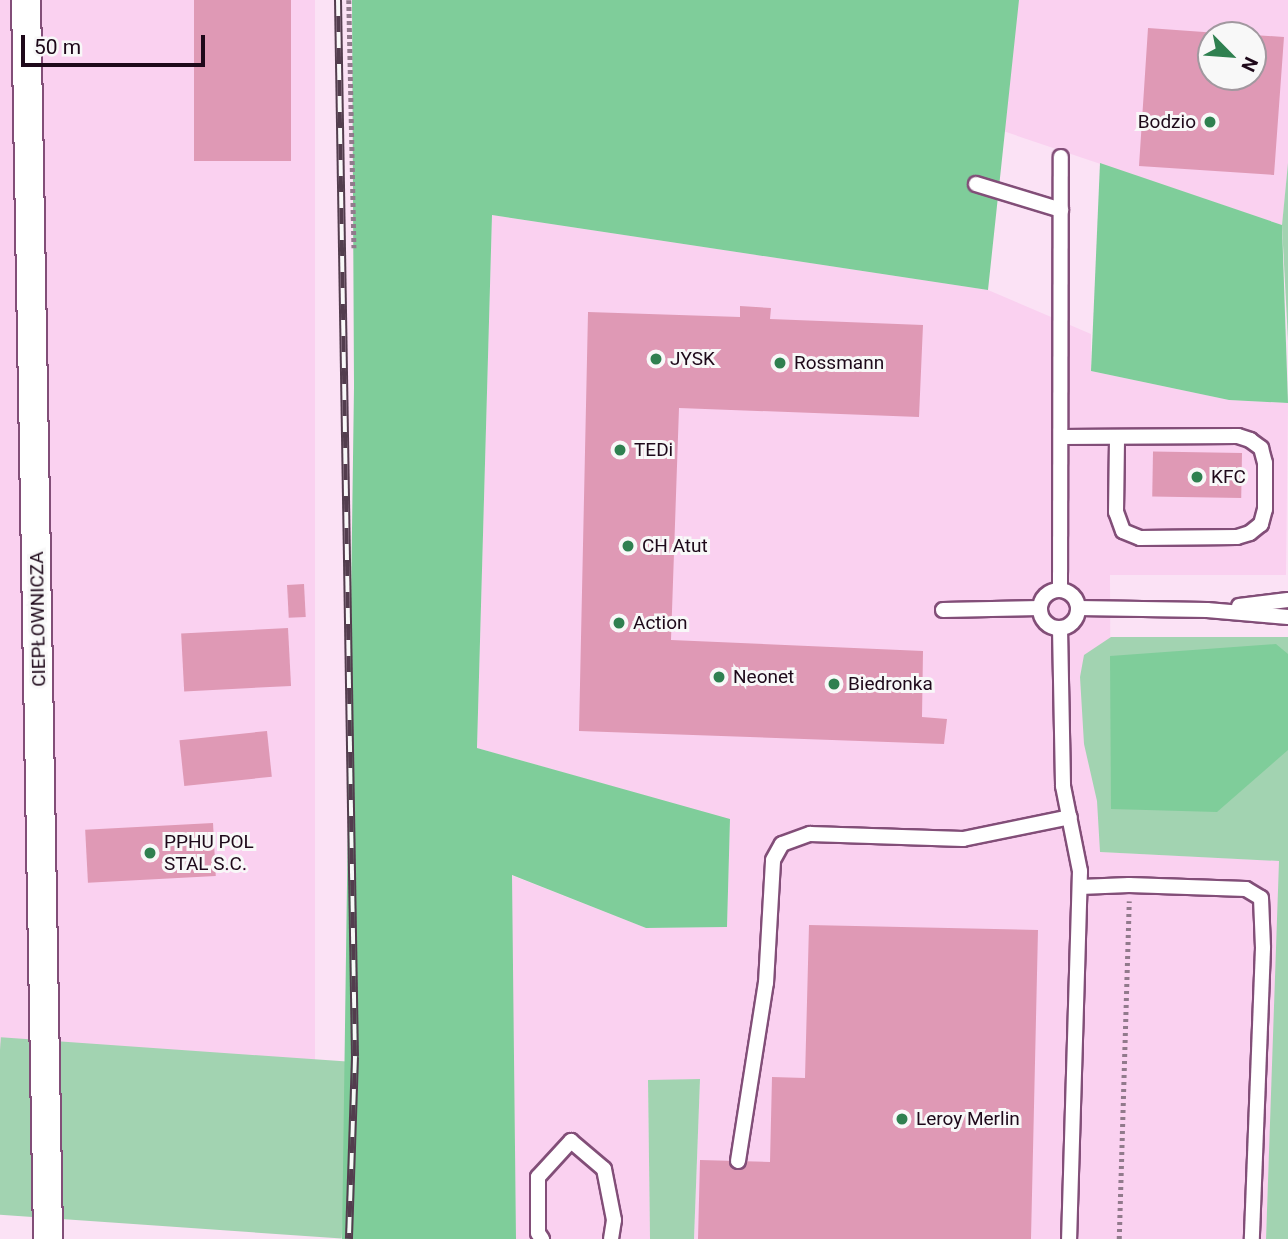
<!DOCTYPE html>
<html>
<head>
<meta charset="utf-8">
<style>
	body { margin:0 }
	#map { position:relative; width:1288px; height:1239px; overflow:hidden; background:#fbe2f5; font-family:Roboto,sans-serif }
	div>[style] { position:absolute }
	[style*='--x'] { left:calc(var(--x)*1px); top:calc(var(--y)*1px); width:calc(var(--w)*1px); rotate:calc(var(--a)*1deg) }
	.built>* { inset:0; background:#fad1f0; transform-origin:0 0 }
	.green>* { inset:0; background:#a2d3b1; transform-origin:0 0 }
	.forest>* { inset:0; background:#7fcd9a }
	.building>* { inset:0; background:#df99b5; transform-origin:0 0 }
	.path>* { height:4.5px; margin-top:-2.25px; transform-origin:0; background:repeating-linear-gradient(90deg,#917a8c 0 3.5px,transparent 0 7px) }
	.roads { filter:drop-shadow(2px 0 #824e78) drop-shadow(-2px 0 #824e78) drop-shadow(0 2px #824e78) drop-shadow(0 -2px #824e78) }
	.lane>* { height:14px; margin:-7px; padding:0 7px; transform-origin:7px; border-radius:7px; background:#fff }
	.lane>.ring { margin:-7px; padding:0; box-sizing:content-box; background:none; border:14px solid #fff; border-radius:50% }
	.street>* { height:28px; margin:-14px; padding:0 14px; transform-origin:14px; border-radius:14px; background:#fff }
	.rail>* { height:8px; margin-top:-4px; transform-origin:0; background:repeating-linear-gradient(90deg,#f8f8f8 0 16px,#533d4e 0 32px); box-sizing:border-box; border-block:2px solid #533d4e }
	.dots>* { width:19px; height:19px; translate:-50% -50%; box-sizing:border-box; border:4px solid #f8f8f8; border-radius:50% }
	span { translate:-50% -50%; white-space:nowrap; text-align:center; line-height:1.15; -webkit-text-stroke:6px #f8f8f8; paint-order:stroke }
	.poi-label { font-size:19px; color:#1e091a }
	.right { translate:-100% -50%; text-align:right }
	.left { translate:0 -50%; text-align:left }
	.street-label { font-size:19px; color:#1e091a }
	.north { position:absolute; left:1197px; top:21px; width:70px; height:70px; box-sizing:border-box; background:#f8f8f8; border:2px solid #a1989f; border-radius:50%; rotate:115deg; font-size:19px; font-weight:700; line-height:28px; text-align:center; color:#1e091a }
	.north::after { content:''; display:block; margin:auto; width:24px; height:32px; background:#2f8050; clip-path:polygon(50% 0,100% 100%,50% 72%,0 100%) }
	.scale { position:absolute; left:21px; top:35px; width:184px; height:32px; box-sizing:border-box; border:4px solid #1e091a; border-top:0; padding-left:9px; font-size:21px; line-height:24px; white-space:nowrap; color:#1e091a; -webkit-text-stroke:5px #f8f8f8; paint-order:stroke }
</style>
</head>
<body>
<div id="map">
	<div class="built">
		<i style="left:0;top:0;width:315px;height:1077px"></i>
		<i style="clip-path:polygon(evenodd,791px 0,1288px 0,1288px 163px,1282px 225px,786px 58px,791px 0,1211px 35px,1253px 35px,1253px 77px,1211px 77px,1211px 35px)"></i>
		<i style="clip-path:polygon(492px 215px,988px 290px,1091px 334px,1091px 371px,1229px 400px,1288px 403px,1286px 575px,1110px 575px,1111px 809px,1100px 852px,1280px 861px,1266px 1239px,694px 1239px,700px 1079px,648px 1081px,650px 1239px,516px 1239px,511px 875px,646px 928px,727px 927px,730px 820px,477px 748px)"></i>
	</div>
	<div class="green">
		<i style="clip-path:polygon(1288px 163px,1288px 341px,1282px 225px)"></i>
		<i style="clip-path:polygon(1111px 637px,1288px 637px,1288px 1239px,1266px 1239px,1279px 861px,1100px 852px,1097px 801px,1084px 744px,1080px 677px,1084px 655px)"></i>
		<i style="left:354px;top:1062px;width:177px;height:354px;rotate:94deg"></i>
		<i style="clip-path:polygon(700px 1079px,694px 1239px,650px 1239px,648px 1080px)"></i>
	</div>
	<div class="forest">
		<i style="clip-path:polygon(352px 0,1019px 0,988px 290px,492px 215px,477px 748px,730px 819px,727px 927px,646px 928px,512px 875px,516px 1239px,342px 1239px,354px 387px)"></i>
		<i style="clip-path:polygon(1100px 163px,1282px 225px,1288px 403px,1229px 400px,1091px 371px)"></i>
		<i style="clip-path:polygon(1276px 644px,1288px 654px,1288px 750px,1217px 812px,1111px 809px,1110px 656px)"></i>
	</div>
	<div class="building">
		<i style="left:194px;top:0;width:97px;height:161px"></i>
		<i style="clip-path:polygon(1148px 28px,1218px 33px,1211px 35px,1211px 77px,1253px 77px,1253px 35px,1284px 37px,1274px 175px,1139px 166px)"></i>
		<i style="clip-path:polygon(740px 306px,771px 308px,770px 319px,923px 325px,919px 417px,679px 408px,671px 640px,923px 651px,922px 717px,947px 719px,944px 744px,579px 731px,588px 312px,740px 317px)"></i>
		<i style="left:1242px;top:453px;width:45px;height:89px;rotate:91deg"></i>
		<i style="left:304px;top:584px;width:33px;height:17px;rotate:87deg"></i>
		<i style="left:288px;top:628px;width:58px;height:107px;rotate:87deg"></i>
		<i style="left:267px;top:731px;width:46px;height:88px;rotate:84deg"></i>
		<i style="left:213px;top:823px;width:53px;height:128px;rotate:87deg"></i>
		<i style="clip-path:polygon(809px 925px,1038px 930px,1031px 1239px,698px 1239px,700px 1160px,770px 1162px,772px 1077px,805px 1078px)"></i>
	</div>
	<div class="path">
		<i style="--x:349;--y:0;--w:248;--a:88.8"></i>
		<i style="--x:1119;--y:1239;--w:338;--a:-88.3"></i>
	</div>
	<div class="roads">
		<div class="lane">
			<i style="--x:976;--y:184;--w:89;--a:17"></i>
			<i style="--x:1061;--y:437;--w:177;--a:-0.3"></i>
			<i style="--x:1238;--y:436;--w:13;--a:18"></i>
			<i style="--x:1250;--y:440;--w:14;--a:36"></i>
			<i style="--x:1261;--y:448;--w:16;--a:75"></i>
			<i style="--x:1265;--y:463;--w:46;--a:90"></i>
			<i style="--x:1265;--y:509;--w:16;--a:105"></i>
			<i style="--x:1261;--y:524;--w:14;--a:141"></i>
			<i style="--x:1250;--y:533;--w:14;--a:163"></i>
			<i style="--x:1237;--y:537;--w:97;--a:179.4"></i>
			<i style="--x:1140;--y:538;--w:18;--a:-158"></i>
			<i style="--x:1123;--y:531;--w:20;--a:-110"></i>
			<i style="--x:1116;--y:512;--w:75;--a:-89.2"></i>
			<i style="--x:1060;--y:590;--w:433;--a:-89.9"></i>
			<i class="ring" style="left:1040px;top:590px;width:24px;height:24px"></i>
			<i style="--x:1239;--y:606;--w:49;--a:-7"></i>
			<i style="--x:1078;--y:608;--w:129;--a:0.9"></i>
			<i style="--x:1207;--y:610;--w:81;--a:4.9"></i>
			<i style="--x:943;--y:610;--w:97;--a:-1.2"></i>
			<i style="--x:1060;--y:628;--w:158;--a:88.9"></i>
			<i style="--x:1063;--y:786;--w:87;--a:78.7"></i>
			<i style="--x:1080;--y:871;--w:368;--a:91.7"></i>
			<i style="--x:1080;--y:887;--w:49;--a:-2.3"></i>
			<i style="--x:1129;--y:885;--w:117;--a:2"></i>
			<i style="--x:1246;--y:889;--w:17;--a:31"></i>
			<i style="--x:1261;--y:898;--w:50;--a:87.7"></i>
			<i style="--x:1263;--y:948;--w:291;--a:92.2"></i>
			<i style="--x:738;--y:1161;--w:180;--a:-81.1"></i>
			<i style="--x:766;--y:983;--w:123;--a:-86.7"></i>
			<i style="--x:773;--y:860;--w:18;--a:-61"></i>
			<i style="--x:782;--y:844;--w:30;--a:-20"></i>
			<i style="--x:810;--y:834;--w:153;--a:1.9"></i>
			<i style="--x:963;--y:839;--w:109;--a:-11.6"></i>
			<i style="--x:542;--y:1239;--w:7;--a:-124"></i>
			<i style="--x:538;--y:1233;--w:56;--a:-90"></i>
			<i style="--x:538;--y:1177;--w:49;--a:-47.5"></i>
			<i style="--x:571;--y:1141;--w:43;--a:40.3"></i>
			<i style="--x:604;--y:1169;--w:52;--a:78.9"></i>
			<i style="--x:614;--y:1220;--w:19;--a:99"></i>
		</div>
		<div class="street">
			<i style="--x:26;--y:0;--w:1239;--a:88.98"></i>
		</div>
	</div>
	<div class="rail">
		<i style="--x:338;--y:0;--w:1057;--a:89.08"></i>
		<i style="--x:355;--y:1057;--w:182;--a:91.9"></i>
	</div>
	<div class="dots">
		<i style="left:1210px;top:122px;background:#2f8050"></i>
		<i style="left:656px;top:359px;background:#2f8050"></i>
		<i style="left:780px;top:363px;background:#2f8050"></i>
		<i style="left:620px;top:450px;background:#2f8050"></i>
		<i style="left:1197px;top:477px;background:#2f8050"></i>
		<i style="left:628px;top:546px;background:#2f8050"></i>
		<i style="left:619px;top:623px;background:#2f8050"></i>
		<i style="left:719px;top:677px;background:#2f8050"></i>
		<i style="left:834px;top:684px;background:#2f8050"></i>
		<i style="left:150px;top:853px;background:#2f8050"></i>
		<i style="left:902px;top:1119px;background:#2f8050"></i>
	</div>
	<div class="poi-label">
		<span class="right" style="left:1196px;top:122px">Bodzio</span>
		<span class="left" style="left:670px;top:359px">JYSK</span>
		<span class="left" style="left:794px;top:363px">Rossmann</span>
		<span class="left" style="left:634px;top:450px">TEDi</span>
		<span class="left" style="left:1211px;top:477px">KFC</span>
		<span class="left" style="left:642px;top:546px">CH Atut</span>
		<span class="left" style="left:633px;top:623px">Action</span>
		<span class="left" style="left:733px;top:677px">Neonet</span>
		<span class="left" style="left:848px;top:684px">Biedronka</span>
		<span class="left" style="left:164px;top:853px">PPHU POL<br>STAL S.C.</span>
		<span class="left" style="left:916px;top:1119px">Leroy Merlin</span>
	</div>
	<div class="street-label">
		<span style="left:38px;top:619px;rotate:-91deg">CIEPŁOWNICZA</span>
	</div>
	<div class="north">N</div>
	<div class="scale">50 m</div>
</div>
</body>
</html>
